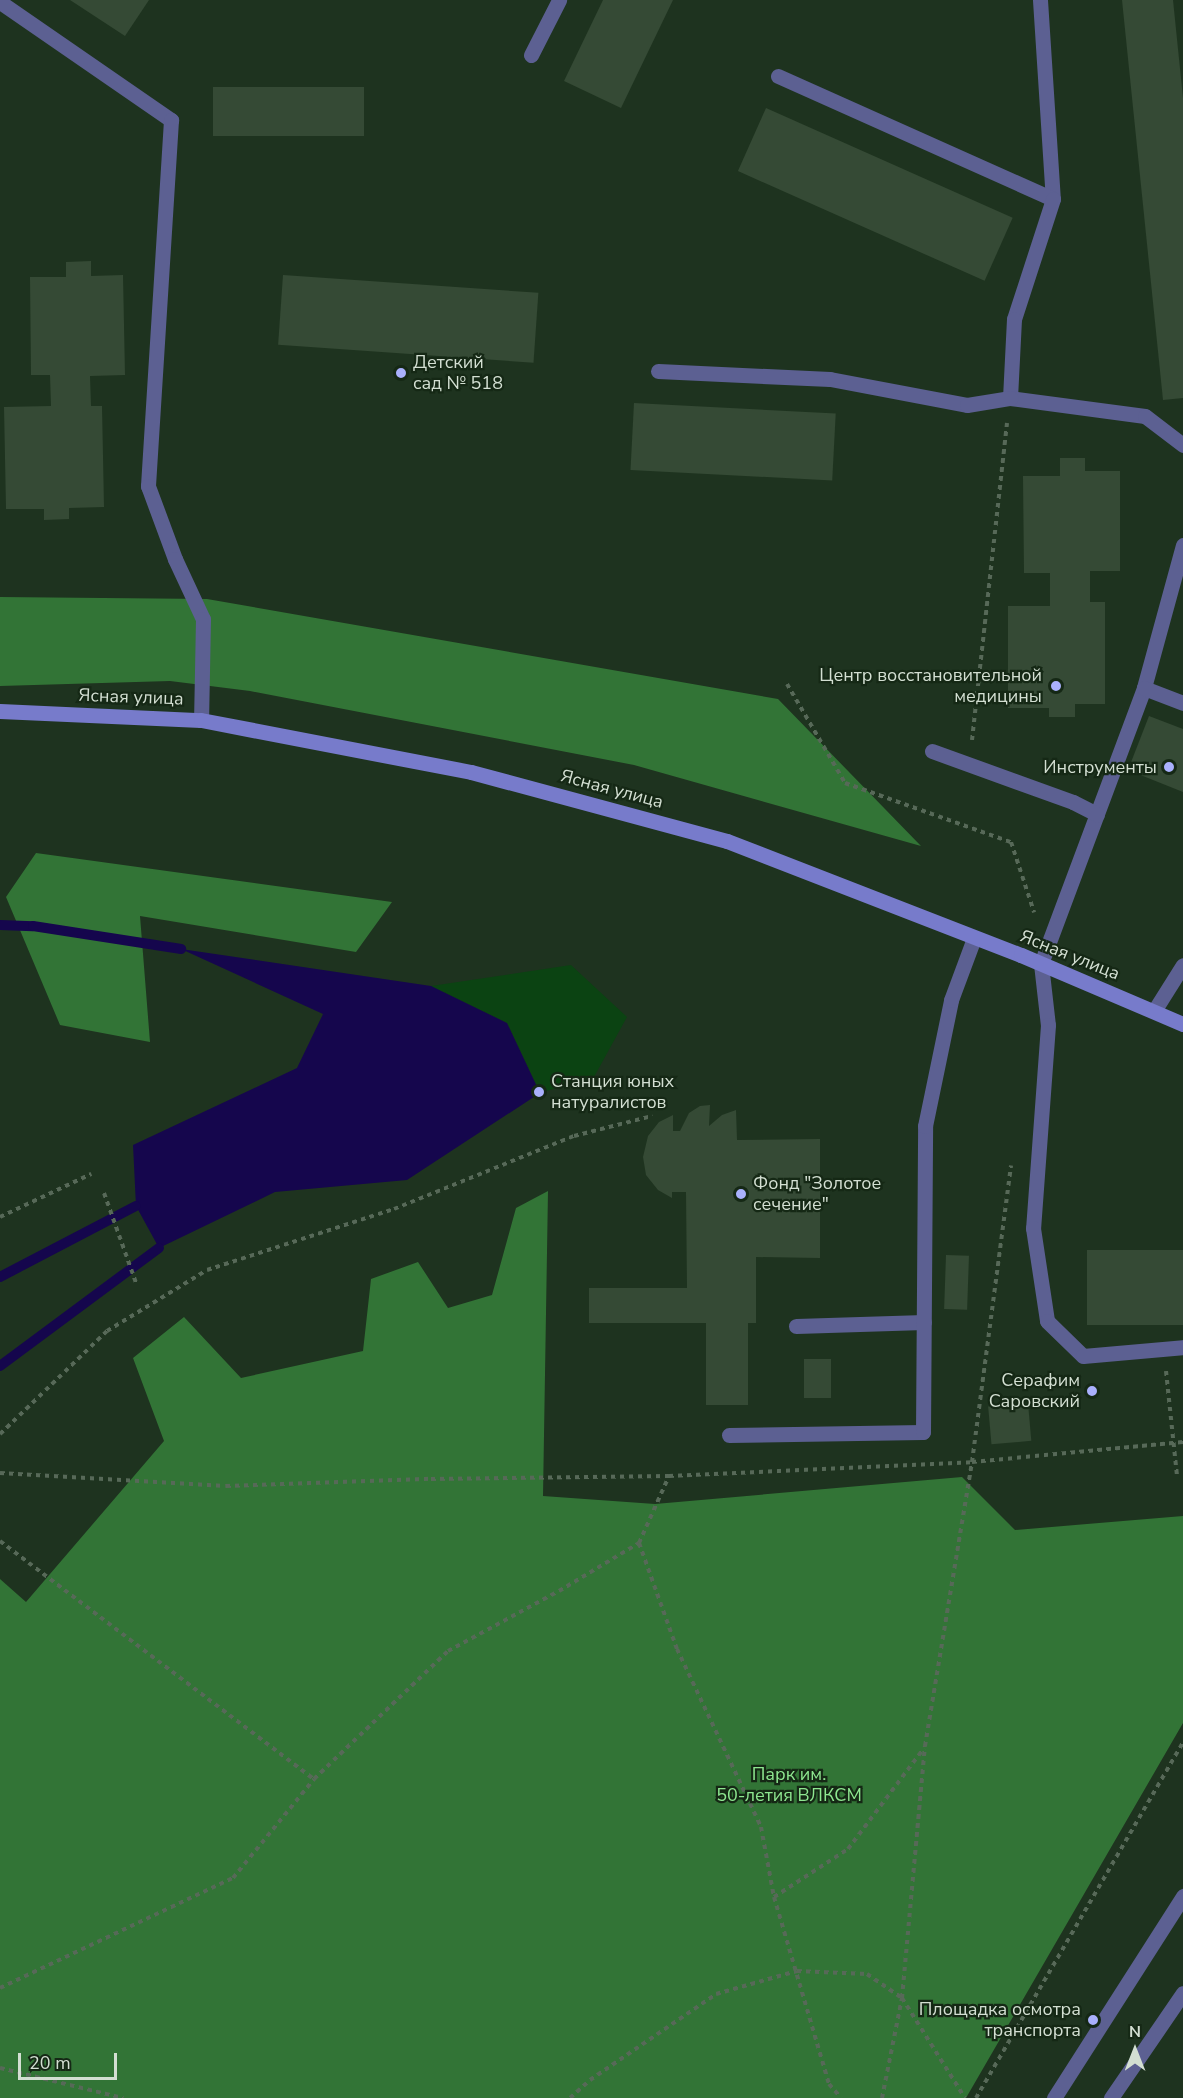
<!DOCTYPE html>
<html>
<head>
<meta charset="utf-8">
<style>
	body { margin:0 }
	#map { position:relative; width:1183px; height:2098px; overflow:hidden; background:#1e331f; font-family:"Nunito Sans",sans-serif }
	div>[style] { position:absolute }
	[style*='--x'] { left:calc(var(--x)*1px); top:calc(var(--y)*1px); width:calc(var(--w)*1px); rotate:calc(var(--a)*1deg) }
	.green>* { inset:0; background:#0b4312 }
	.forest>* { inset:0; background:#327436 }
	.water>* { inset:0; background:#15064d }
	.stream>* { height:10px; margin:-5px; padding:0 5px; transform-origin:5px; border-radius:5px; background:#15064d }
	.building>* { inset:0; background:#354a35; transform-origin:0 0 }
	.path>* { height:4px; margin-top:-2px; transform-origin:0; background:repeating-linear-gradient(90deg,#576958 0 4.5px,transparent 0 9px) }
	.lane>* { height:15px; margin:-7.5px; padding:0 7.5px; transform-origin:7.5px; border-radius:7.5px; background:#5c6092 }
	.street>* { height:15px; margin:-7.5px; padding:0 7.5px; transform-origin:7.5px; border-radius:7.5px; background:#5c6092 }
	.secondary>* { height:15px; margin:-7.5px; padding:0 7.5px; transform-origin:7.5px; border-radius:7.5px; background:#777bcb }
	.dots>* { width:16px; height:16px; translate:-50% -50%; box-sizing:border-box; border:3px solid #152815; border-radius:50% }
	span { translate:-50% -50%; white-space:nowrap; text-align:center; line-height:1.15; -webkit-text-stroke:4.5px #152815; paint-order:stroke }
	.poi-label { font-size:18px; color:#d3dfd2 }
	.left { translate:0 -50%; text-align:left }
	.right { translate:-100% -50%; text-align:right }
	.street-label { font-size:18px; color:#d3dfd2 }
	.park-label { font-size:18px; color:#8ee790 }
	.north { position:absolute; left:1105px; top:2020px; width:60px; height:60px; -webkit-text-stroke:4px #152815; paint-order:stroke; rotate:0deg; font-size:16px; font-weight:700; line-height:24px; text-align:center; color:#d3dfd2 }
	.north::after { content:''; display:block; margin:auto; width:21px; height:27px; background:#d3dfd2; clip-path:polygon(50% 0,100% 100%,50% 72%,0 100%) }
	.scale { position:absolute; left:18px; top:2053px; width:99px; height:27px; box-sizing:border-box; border:3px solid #d3dfd2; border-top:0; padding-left:8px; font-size:18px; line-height:21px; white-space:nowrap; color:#d3dfd2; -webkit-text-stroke:4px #152815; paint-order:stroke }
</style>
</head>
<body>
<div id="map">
	<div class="green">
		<i style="clip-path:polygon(571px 965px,627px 1017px,594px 1077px,540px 1093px,507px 1023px,431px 986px)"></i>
	</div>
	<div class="forest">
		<i style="clip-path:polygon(0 597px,207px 599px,778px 699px,921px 846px,634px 765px,250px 691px,170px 681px,0 686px)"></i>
		<i style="clip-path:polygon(36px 853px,392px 902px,356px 952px,140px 916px,150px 1042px,60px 1025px,6px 897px)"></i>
		<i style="clip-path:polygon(548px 1191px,543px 1496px,655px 1504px,962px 1477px,1015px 1530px,1183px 1516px,1183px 1723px,966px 2098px,0 2098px,0 1579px,26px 1602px,164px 1441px,133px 1358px,184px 1317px,241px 1378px,363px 1351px,371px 1279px,418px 1262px,448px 1308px,492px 1295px,516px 1208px)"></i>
	</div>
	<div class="water">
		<i style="clip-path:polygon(181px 949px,431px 986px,507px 1023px,540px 1093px,407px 1180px,275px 1192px,159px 1248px,136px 1206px,133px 1145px,297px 1068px,323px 1014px)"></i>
	</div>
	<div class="stream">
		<i style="--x:0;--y:925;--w:33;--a:2"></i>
		<i style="--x:33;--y:926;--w:150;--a:8.8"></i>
		<i style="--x:0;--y:1277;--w:153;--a:-27.6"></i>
		<i style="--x:0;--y:1366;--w:198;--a:-36.6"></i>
	</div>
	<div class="building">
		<i style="clip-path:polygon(70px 0,149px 0,125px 36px)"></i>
		<i style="clip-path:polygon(603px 0,673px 0,621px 108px,564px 81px)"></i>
		<i style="clip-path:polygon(1122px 0,1173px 0,1183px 98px,1183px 398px,1163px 400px)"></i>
		<i style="left:364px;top:87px;width:49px;height:151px;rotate:90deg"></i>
		<i style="left:766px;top:108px;width:270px;height:69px;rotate:24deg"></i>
		<i style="clip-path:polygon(91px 261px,91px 276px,123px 275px,125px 375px,90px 376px,91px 406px,102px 406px,104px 507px,69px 508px,69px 519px,44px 520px,44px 509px,6px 509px,4px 407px,51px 406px,50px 375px,31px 375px,30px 277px,66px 277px,66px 262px)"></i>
		<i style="left:283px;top:275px;width:256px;height:70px;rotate:4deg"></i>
		<i style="left:634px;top:403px;width:202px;height:67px;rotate:3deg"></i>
		<i style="clip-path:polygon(1060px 458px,1085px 458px,1085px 471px,1120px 471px,1120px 571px,1090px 571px,1090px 602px,1105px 602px,1105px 704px,1075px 704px,1075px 717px,1049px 717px,1049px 708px,1008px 708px,1008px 606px,1050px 606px,1050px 573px,1024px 573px,1023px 476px,1060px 476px)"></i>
		<i style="clip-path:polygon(1149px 716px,1183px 729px,1183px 792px,1128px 770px)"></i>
		<i style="clip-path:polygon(710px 1105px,709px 1126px,722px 1115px,736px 1110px,737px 1140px,820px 1139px,820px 1258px,756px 1257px,756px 1323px,748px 1323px,748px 1405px,706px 1405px,706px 1323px,589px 1323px,589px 1288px,687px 1288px,686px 1192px,672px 1192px,672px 1198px,658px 1190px,646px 1175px,643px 1157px,648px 1136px,659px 1122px,673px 1115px,673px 1131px,680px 1131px,689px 1113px,700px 1106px)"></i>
		<i style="left:1183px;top:1250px;width:75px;height:96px;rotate:90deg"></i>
		<i style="left:946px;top:1255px;width:23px;height:54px;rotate:2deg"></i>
		<i style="left:804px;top:1359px;width:27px;height:39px"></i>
		<i style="left:1028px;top:1403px;width:38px;height:40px;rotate:85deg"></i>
	</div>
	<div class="path">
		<i style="--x:787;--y:684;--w:115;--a:59.6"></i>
		<i style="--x:845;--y:783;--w:176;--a:19.6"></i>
		<i style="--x:1011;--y:842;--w:74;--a:71.8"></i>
		<i style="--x:972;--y:740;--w:319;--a:-83.7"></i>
		<i style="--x:104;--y:1193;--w:96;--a:70.4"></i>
		<i style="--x:0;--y:1217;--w:101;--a:-25.3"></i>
		<i style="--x:1166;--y:1371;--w:106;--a:84"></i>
		<i style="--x:0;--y:1434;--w:149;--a:-43.9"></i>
		<i style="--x:107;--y:1331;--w:117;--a:-31.4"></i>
		<i style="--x:207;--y:1270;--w:197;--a:-18.1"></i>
		<i style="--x:394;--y:1209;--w:194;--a:-22.1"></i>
		<i style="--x:574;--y:1136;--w:81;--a:-14.4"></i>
		<i style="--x:0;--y:1473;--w:226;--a:3.3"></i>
		<i style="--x:226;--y:1486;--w:205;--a:-2"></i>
		<i style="--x:431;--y:1479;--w:238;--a:-0.7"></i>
		<i style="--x:669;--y:1476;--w:303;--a:-2.6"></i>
		<i style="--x:972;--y:1462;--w:212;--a:-5.4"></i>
		<i style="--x:0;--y:1541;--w:394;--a:37.2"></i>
		<i style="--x:639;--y:1543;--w:113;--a:70.3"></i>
		<i style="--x:677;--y:1649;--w:197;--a:64.7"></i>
		<i style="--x:761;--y:1827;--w:71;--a:79.5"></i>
		<i style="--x:774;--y:1897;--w:195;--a:73.6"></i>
		<i style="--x:829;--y:2084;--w:18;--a:49"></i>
		<i style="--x:774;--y:1897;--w:88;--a:-33"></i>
		<i style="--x:848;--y:1849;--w:126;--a:-53"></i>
		<i style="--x:0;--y:1988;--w:258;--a:-25.3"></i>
		<i style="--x:233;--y:1878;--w:128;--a:-50.7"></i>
		<i style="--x:314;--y:1779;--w:185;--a:-43.7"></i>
		<i style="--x:448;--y:1651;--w:126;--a:-28.4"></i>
		<i style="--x:559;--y:1591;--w:93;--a:-31"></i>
		<i style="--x:639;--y:1543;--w:73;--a:-65.9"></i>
		<i style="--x:0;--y:2068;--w:127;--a:13.7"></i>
		<i style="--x:570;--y:2098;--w:27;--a:-42"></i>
		<i style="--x:590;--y:2080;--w:153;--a:-34.3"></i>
		<i style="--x:716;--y:1994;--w:84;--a:-15.9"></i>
		<i style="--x:797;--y:1971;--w:70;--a:2.5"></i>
		<i style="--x:867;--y:1974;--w:42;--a:34.4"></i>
		<i style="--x:902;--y:1998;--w:118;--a:57.8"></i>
		<i style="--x:882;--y:2098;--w:102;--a:-78.7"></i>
		<i style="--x:902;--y:1998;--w:253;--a:-84.8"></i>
		<i style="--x:925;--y:1746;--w:288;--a:-80.6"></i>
		<i style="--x:972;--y:1462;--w:299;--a:-82.5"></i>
		<i style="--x:976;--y:2098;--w:412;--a:-59.8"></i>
	</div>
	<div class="lane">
		<i style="--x:1040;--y:0;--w:199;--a:86.3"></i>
		<i style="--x:0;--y:2;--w:208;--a:34.6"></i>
		<i style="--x:171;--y:120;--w:367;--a:93.6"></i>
		<i style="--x:148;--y:486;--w:78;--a:69.7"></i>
		<i style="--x:175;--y:559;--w:66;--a:65"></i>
		<i style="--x:203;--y:619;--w:101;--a:91.1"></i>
		<i style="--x:531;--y:55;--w:62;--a:-63"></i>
		<i style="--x:778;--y:76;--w:301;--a:24.1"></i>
		<i style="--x:1053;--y:199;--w:126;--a:108"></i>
		<i style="--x:1014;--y:319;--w:79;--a:92.9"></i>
		<i style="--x:1010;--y:398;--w:136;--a:7.6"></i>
		<i style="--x:1145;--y:416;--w:48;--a:37.3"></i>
		<i style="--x:658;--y:371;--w:172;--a:2.7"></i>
		<i style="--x:830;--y:379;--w:139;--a:10.7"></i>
		<i style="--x:967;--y:405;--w:44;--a:-9.2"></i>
		<i style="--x:1183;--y:545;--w:148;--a:105.3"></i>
		<i style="--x:1144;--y:688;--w:295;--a:110.5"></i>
		<i style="--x:1041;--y:964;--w:61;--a:83.5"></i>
		<i style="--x:1048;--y:1025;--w:204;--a:94.2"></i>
		<i style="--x:1033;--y:1228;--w:94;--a:81.4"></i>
		<i style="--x:1047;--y:1321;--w:50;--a:44.2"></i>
		<i style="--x:1083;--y:1356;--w:100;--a:-5.1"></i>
		<i style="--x:1144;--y:688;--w:42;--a:21"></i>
		<i style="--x:932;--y:751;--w:150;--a:19.9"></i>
		<i style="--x:1073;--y:802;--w:27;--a:27"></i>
		<i style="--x:1154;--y:1011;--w:54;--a:-57.8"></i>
		<i style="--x:796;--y:1326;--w:128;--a:-1.8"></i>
		<i style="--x:729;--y:1435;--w:194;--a:-0.9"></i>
		<i style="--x:923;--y:1432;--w:306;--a:-89.6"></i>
		<i style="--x:925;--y:1126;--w:129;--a:-78.3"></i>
		<i style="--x:951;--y:1000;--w:66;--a:-69.6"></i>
		<i style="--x:1054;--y:2098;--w:240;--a:-57.4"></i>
	</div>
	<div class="street">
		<i style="--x:1111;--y:2098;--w:127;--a:-55.6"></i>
	</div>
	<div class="secondary">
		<i style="--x:0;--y:711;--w:201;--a:2.6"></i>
		<i style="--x:201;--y:720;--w:275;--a:10.9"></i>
		<i style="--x:471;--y:772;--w:265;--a:15.1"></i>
		<i style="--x:727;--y:841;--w:315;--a:21.2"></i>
		<i style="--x:1021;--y:955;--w:176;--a:23.1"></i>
	</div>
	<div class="dots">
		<i style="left:401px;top:373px;background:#a9b0fc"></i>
		<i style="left:1056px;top:686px;background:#a9b0fc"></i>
		<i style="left:1169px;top:767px;background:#a9b0fc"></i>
		<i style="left:539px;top:1092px;background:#a9b0fc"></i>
		<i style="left:741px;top:1194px;background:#a9b0fc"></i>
		<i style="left:1092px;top:1391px;background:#a9b0fc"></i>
		<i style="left:1093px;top:2020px;background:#a9b0fc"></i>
	</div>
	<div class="poi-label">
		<span class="left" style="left:413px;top:373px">Детский<br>сад № 518</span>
		<span class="right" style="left:1042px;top:686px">Центр восстановительной<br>медицины</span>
		<span class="right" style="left:1157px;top:767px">Инструменты</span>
		<span class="left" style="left:551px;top:1092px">Станция юных<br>натуралистов</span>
		<span class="left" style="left:753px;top:1194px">Фонд "Золотое<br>сечение"</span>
		<span class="right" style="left:1080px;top:1391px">Серафим<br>Саровский</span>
		<span class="right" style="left:1081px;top:2020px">Площадка осмотра<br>транспорта</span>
	</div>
	<div class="street-label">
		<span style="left:131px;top:697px;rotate:2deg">Ясная улица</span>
		<span style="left:612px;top:789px;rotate:15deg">Ясная улица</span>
		<span style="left:1070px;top:955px;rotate:22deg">Ясная улица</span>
	</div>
	<div class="park-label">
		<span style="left:789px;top:1785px">Парк им.<br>50-летия ВЛКСМ</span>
	</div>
	<div class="north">N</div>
	<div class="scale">20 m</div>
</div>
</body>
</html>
